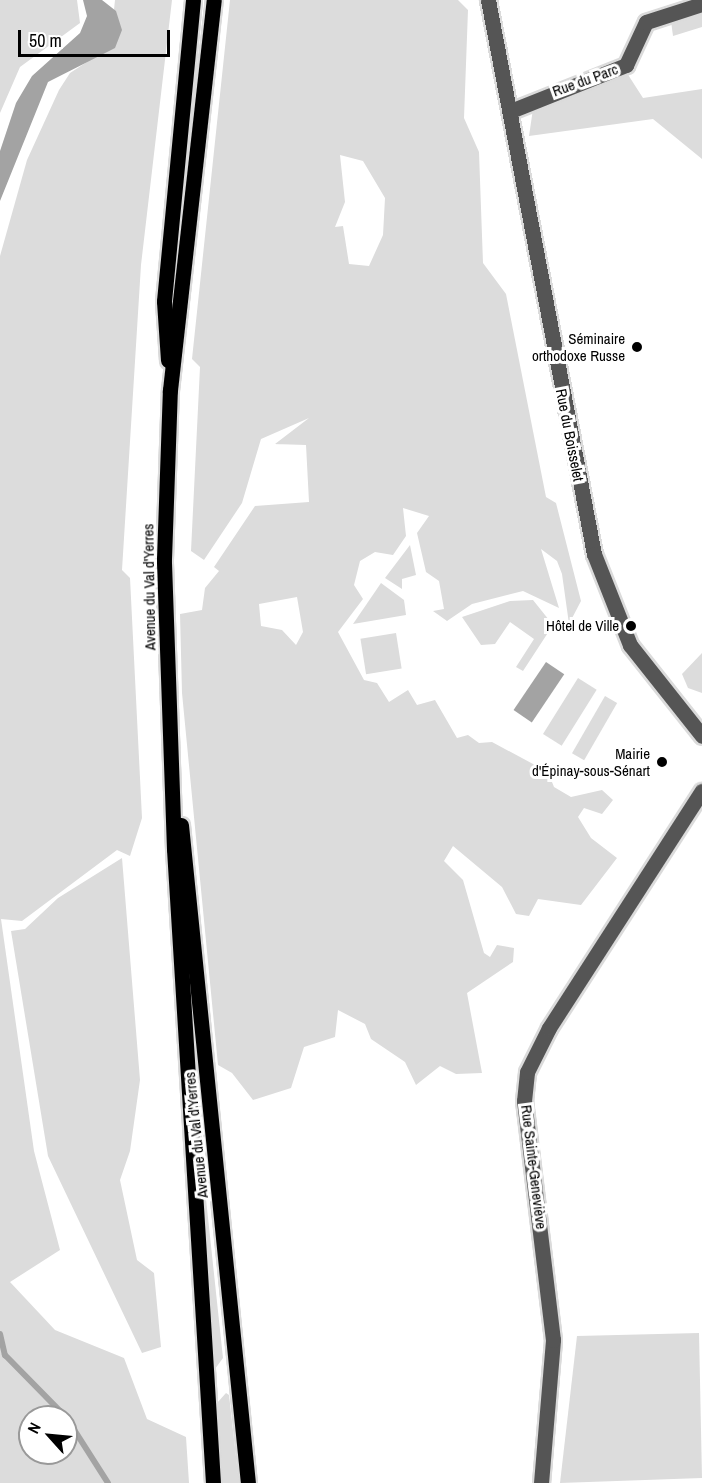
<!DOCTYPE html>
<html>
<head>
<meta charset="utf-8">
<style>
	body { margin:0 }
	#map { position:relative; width:702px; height:1483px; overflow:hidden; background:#fff; font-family:"Archivo Narrow",sans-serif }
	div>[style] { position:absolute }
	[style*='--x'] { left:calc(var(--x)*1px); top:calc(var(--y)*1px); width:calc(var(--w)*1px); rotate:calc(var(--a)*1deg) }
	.green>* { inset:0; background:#dcdcdc; transform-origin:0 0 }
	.water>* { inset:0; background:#a3a3a3; transform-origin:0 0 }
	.stream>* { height:6px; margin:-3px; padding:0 3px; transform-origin:3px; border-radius:3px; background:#a3a3a3 }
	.roads { filter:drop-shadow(2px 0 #dbdbdb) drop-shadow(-2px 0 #dbdbdb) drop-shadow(0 2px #dbdbdb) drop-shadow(0 -2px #dbdbdb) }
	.minor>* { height:15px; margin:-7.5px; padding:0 7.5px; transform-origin:7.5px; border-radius:7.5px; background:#555 }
	.major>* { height:15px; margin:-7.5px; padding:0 7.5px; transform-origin:7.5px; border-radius:7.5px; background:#000 }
	.dots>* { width:16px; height:16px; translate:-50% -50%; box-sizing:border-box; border:3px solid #fff; border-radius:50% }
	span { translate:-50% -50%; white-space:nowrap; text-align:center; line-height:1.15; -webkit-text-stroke:6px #fff; paint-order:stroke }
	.street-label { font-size:15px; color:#000 }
	.poi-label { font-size:15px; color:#000 }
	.right { translate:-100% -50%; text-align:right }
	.north { position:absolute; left:18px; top:1405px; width:60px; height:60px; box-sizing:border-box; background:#fff; border:2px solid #999; border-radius:50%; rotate:297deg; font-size:16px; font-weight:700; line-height:24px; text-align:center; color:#000 }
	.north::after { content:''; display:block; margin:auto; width:21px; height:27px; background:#000; clip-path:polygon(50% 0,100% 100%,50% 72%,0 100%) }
	.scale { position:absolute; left:18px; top:30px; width:152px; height:27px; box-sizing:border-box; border:3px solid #000; border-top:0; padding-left:8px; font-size:18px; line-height:21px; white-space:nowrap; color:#000; -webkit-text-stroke:4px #fff; paint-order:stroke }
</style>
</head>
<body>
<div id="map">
	<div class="green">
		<i style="clip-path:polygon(0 0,77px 0,80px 23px,20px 67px,0 113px)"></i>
		<i style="clip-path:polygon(evenodd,115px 0,172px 0,141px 265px,122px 570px,130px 578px,142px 818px,130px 856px,117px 850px,22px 921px,1px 919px,34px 1151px,60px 1250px,10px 1282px,55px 1330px,124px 1358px,147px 1419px,186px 1437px,189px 1483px,0 1483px,0 256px,27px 160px,59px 90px,70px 73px,110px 47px,115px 0,30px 1417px,66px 1417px,66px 1453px,30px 1453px,30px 1417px)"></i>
		<i style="clip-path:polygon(evenodd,230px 0,458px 0,468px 10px,464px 118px,479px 152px,483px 263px,506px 294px,546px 497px,556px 503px,581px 601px,569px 624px,562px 574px,557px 561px,541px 549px,559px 608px,523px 591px,472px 604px,447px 621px,433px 611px,444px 609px,439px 581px,426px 572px,417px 533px,429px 516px,403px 508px,406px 536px,393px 555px,375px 552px,360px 561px,354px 585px,363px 599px,338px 632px,364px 680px,377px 683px,389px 702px,408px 690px,417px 705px,435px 700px,457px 738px,468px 735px,479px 743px,492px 742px,548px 772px,554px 787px,571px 797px,602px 790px,613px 800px,602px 814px,584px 808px,578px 817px,591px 838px,617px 858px,581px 905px,538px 899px,529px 916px,516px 914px,502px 887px,453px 846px,444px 861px,463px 880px,484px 953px,490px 957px,497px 945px,514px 948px,513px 962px,467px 993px,482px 1073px,456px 1074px,440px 1066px,416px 1085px,405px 1062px,371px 1039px,365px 1024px,338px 1010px,335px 1037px,304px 1047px,291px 1088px,253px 1100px,232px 1073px,218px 1065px,182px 693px,180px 614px,202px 610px,205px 588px,219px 571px,214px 567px,255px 506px,309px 502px,306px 445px,275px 444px,309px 418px,261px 439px,242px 503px,204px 560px,191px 551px,200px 367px,192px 359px,230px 0,340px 155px,363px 161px,385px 198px,383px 235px,369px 266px,349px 264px,343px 226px,335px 227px,345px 202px,340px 155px,230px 0,297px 597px,303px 632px,296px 645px,282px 630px,261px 626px,259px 604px,297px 597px)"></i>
		<i style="clip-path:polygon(702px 10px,702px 27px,673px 36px,671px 21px)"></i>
		<i style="clip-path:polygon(625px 70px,643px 98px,702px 89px,702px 159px,653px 119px,529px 136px,533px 109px)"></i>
		<i style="clip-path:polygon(410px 545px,416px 575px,402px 579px,402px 589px,385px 578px)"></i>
		<i style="clip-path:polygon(381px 583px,404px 600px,406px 615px,353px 624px)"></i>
		<i style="clip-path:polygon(533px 600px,553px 625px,523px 671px,516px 667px,534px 639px,510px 622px,495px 644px,481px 645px,462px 617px,510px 601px)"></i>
		<i style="left:396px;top:633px;width:36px;height:36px;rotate:81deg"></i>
		<i style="clip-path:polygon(702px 653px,702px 693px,688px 688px,682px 674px)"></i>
		<i style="left:578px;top:678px;width:22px;height:66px;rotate:32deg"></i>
		<i style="left:605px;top:696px;width:14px;height:66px;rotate:30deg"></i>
		<i style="clip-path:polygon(122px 858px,140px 1080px,130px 1151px,120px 1180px,137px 1260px,154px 1273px,161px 1347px,142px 1353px,48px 1156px,11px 931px,25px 929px,58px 898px)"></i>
		<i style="clip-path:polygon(192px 1068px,223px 1358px,215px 1369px,198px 1168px)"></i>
		<i style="clip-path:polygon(699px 1333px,702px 1478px,560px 1483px,577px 1336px)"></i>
		<i style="clip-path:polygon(226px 1393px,229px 1395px,239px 1483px,222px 1483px,217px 1403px)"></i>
	</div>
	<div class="water">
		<i style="clip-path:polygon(83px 0,102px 0,116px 11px,122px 30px,115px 48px,48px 82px,0 201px,0 151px,16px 103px,32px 76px,80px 33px,87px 16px)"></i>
		<i style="left:546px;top:662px;width:22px;height:58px;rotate:34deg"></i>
	</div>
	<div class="stream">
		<i style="--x:0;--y:1334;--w:22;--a:77"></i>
		<i style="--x:5;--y:1355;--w:87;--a:45.5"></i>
		<i style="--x:66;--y:1417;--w:78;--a:57.5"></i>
	</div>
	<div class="roads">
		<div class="minor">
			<i style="--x:488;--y:0;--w:564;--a:79.17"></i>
			<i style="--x:594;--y:554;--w:98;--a:68.4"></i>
			<i style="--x:630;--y:645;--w:116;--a:51.6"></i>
			<i style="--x:513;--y:110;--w:122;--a:-21.7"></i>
			<i style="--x:626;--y:65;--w:47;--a:-65.1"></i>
			<i style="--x:646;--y:22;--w:59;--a:-17.8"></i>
			<i style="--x:541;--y:1483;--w:144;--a:-85.2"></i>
			<i style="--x:553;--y:1340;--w:241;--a:-96.9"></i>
			<i style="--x:524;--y:1101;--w:29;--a:-84"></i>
			<i style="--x:527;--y:1072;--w:49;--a:-63.4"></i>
			<i style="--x:549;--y:1028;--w:282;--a:-57.2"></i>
		</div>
		<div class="major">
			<i style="--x:168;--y:360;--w:59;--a:-93.9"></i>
			<i style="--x:164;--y:301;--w:302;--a:-84.5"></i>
			<i style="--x:181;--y:825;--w:661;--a:84.19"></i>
			<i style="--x:213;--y:1483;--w:635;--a:-93.52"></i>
			<i style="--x:174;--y:849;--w:290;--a:-92"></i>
			<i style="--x:164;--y:559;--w:169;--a:-88"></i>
			<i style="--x:170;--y:390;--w:392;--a:-83.6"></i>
		</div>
	</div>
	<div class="dots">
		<i style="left:637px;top:347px;background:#000"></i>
		<i style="left:631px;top:626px;background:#000"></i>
		<i style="left:662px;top:762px;background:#000"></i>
	</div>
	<div class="street-label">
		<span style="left:585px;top:80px;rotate:-20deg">Rue du Parc</span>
		<span style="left:570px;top:435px;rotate:79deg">Rue du Boisselet</span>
		<span style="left:149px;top:587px;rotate:-91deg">Avenue du Val d'Yerres</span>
		<span style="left:196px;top:1135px;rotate:-96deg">Avenue du Val d'Yerres</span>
		<span style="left:534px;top:1167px;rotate:83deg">Rue Sainte-Geneviève</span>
	</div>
	<div class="poi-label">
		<span class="right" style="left:625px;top:347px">Séminaire<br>orthodoxe Russe</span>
		<span class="right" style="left:619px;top:626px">Hôtel de Ville</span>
		<span class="right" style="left:650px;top:762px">Mairie<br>d'Épinay-sous-Sénart</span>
	</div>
	<div class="north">N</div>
	<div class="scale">50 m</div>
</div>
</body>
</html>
